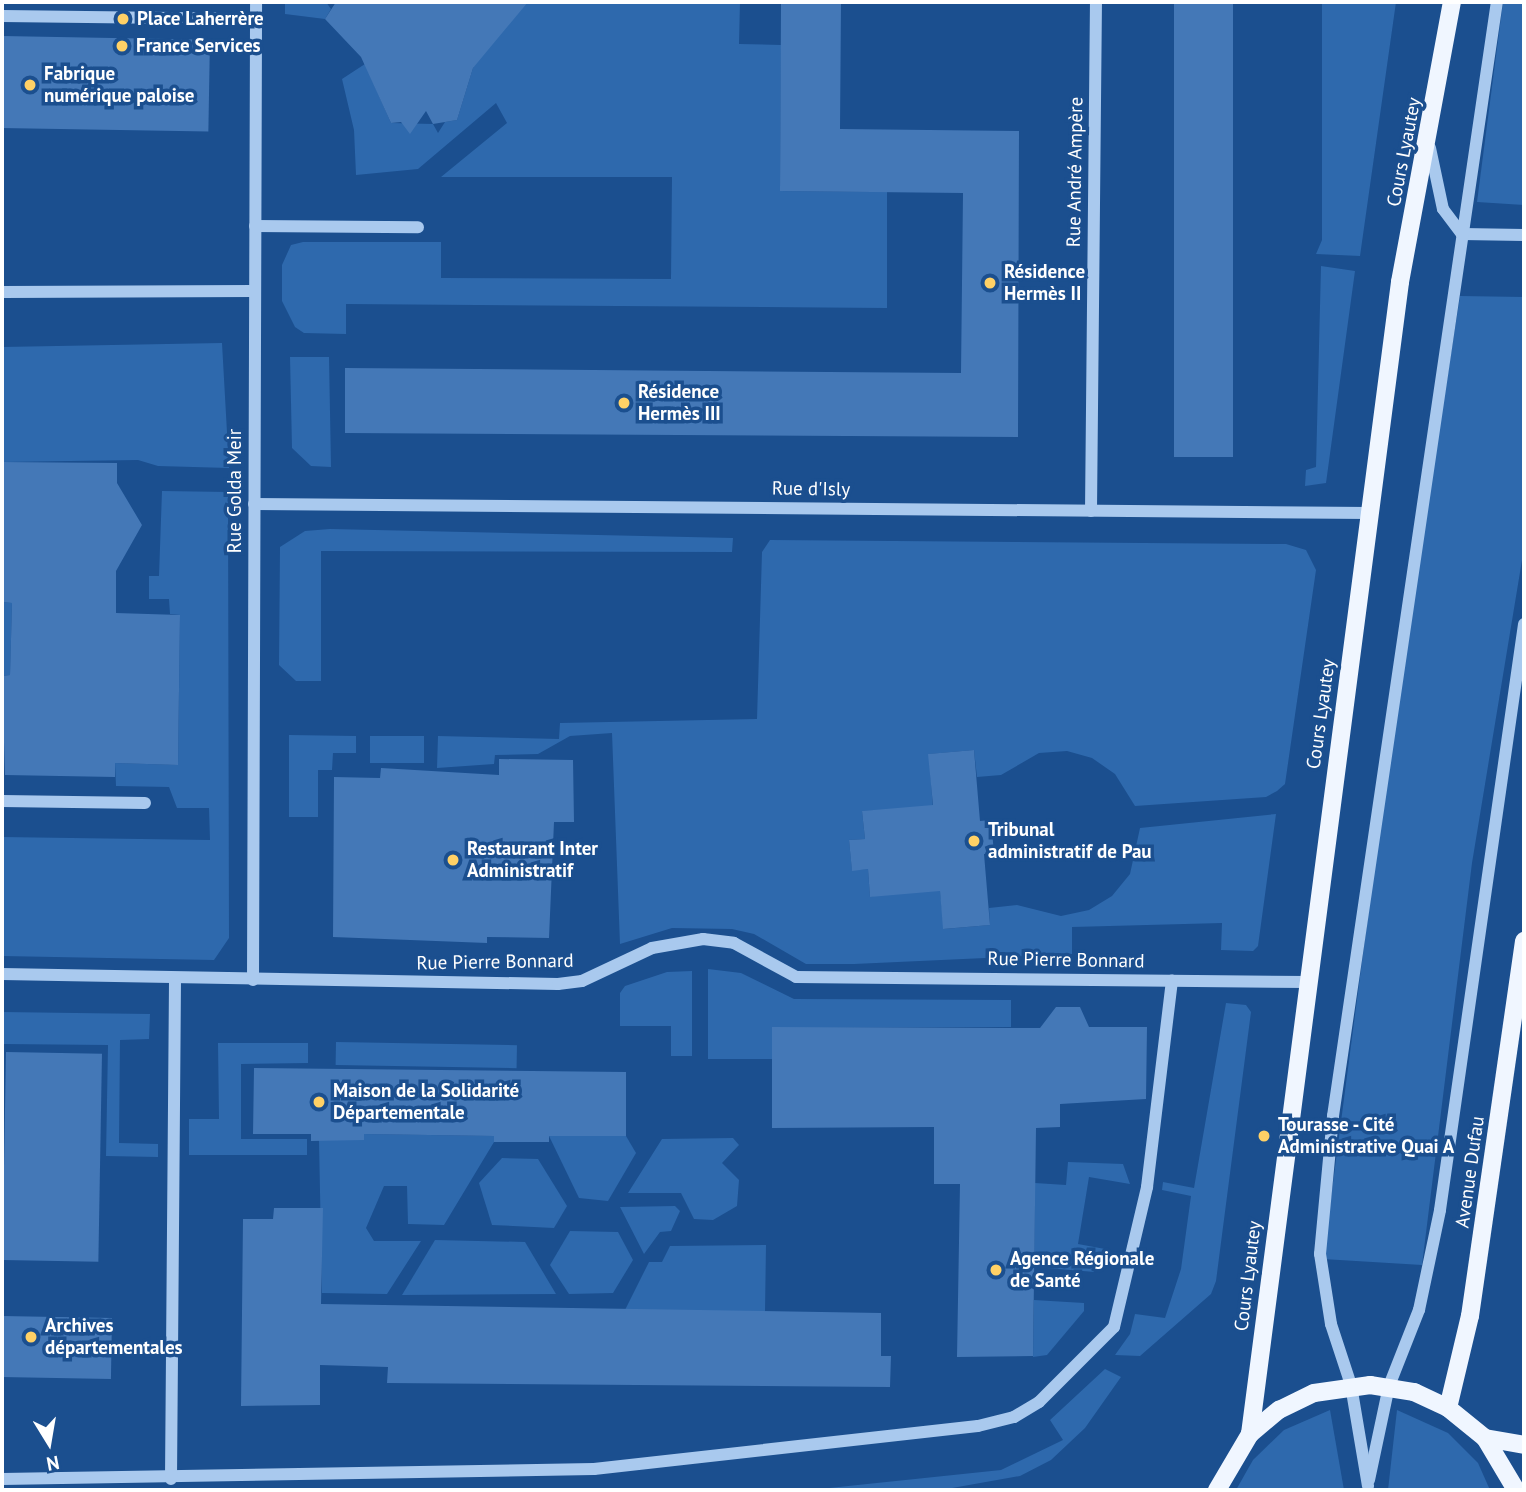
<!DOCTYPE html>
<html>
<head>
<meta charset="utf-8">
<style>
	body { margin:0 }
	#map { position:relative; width:1526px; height:1492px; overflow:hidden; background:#1b4f8f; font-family:"PT Sans",sans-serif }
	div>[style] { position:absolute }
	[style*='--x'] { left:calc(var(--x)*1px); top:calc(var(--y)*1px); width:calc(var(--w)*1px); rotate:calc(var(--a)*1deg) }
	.green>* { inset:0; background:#2e69ad; transform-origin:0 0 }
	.building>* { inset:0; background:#4478b7; transform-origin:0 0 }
	.minor>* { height:12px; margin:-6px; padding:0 6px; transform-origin:6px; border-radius:6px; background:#a9c9ee }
	.major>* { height:18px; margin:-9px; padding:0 9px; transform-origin:9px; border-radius:9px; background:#f0f6ff }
	.dots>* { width:19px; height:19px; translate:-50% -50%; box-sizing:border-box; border:4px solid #1b4f8f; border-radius:50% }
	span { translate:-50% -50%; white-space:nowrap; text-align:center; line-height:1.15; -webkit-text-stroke:7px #1b4f8f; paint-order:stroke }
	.poi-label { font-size:19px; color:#fff; font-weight:700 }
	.left { translate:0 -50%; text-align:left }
	.street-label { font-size:19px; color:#fff }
	.frame { position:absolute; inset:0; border:4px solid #fff; pointer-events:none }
	.north { position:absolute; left:14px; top:1408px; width:70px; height:70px; -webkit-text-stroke:5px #1b4f8f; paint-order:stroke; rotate:169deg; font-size:19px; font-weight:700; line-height:28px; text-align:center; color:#fff }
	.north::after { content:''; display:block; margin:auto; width:24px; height:32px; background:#fff; clip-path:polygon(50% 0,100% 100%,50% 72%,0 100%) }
</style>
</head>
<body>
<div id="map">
	<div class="green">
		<i style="clip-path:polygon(285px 2px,326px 2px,331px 9px,325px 19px,285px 14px)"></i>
		<i style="clip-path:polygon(509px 2px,740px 2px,739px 44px,781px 45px,780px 191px,887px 192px,887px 308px,346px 304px,346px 334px,304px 333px,295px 327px,282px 301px,282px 265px,291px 245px,303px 242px,441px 242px,441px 278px,671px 279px,672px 177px,441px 177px,507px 123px,496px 103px,418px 169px,356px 175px,354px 130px,342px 79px,365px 64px,391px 123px,433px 124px,438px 133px,445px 122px,457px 120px,473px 68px)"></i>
		<i style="clip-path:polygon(1322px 2px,1396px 2px,1360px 256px,1316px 254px,1322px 240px)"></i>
		<i style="clip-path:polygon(1503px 2px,1524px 2px,1524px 205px,1477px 202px)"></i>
		<i style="clip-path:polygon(1321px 266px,1355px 271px,1326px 483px,1305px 486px,1306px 470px,1316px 467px)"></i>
		<i style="clip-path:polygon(1460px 296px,1524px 297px,1524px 548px,1472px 863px,1422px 1265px,1323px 1259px,1393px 725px)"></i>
		<i style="clip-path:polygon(222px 343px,229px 468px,158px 466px,138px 460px,2px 462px,2px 347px)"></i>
		<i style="clip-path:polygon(290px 357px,329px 357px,331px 467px,311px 466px,292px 448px)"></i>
		<i style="clip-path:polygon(162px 491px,228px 492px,229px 938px,214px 960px,2px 956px,2px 837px,210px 840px,209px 808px,177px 808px,169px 787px,116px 786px,115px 763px,178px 765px,180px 615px,170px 614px,169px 599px,149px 599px,149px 576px,159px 576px)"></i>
		<i style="clip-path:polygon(305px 531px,330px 529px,733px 538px,732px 552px,321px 551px,321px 681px,296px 681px,279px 665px,280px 547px)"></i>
		<i style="clip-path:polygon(770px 540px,1286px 544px,1306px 550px,1316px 570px,1285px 784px,1277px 791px,1266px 797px,1135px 806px,1115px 774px,1092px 758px,1067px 751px,1039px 753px,1001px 775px,977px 777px,974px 750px,929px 754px,933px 809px,862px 811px,865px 839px,849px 840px,852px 870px,868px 869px,870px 897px,939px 881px,944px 929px,990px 925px,989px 908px,1017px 905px,1061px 916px,1089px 910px,1112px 896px,1130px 874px,1140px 828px,1276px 814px,1258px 946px,1253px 951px,1221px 950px,1222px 923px,1072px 927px,1072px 954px,854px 964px,806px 964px,754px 934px,732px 929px,672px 928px,620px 944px,612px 733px,570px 736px,538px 754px,495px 755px,494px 764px,437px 768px,438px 736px,559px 739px,560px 723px,757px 719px,762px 552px)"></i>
		<i style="clip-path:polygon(2px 602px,12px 603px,10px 675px,2px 676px)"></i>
		<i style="clip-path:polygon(289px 735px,356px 736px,356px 753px,333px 753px,332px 770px,318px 770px,318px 817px,289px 817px)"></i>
		<i style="left:370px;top:736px;width:54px;height:27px"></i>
		<i style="clip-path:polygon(708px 969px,741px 973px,794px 999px,1011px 1000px,1011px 1027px,773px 1028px,772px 1059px,708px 1059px)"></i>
		<i style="clip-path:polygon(692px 971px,692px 1056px,671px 1056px,671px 1026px,620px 1026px,620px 993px,625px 986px,667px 972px)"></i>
		<i style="clip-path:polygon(1226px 1003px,1246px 1005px,1251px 1012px,1216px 1281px,1211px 1294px,1140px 1356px,1115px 1355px,1130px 1334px,1135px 1314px,1165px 1318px,1181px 1269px,1191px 1196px,1162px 1190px,1163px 1182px,1194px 1188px)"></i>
		<i style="clip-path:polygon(2px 1012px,150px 1014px,149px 1039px,120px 1040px,119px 1143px,158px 1144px,158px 1157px,106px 1156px,108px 1045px,2px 1044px)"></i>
		<i style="left:336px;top:1042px;width:181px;height:23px;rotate:1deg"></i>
		<i style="clip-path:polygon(218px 1043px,308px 1043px,308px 1063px,241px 1064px,241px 1139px,307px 1139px,307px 1155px,189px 1155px,189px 1119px,219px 1119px)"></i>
		<i style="clip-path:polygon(364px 1134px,494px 1136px,494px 1142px,444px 1225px,408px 1224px,407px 1186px,384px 1186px,366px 1228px,374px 1241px,421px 1241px,387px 1294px,322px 1293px,319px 1140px)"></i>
		<i style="clip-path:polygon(549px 1136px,626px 1136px,636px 1153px,608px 1201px,579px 1198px)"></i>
		<i style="clip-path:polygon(733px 1138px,739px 1145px,722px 1163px,739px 1180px,737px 1206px,713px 1220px,694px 1219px,681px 1193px,628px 1193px,662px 1139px)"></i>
		<i style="clip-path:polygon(502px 1158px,538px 1159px,567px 1206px,554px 1228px,492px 1225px,479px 1183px)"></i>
		<i style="clip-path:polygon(1068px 1162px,1123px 1164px,1130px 1184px,1089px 1177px,1078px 1244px,1105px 1249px,1095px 1272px,1034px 1267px,1035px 1183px,1066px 1185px)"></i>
		<i style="clip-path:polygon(675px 1206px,680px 1211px,671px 1231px,660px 1232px,644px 1254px,620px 1207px)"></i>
		<i style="clip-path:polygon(570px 1231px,618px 1232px,633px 1260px,613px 1293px,569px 1294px,550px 1265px)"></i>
		<i style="clip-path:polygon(435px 1240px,525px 1242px,556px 1294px,402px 1295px)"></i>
		<i style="clip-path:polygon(766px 1245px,765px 1312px,625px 1310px,649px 1262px,662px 1262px,670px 1246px)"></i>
		<i style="clip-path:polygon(1034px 1300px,1084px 1303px,1084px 1311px,1047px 1355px,1033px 1357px)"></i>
		<i style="clip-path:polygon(1105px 1369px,1121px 1377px,1085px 1428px,1051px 1460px,1020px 1476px,941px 1490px,810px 1490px,1001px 1470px,1063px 1440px,1050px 1420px)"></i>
		<i style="clip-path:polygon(1330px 1410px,1344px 1490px,1236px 1490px,1253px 1460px,1284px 1430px)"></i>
		<i style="clip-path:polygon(1397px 1410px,1448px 1433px,1478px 1463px,1490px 1490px,1388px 1490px)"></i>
	</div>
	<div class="building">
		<i style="clip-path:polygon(336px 2px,528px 2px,473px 68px,457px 120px,433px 124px,426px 111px,410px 134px,401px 122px,391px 123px,361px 57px,325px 19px)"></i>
		<i style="clip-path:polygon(781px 2px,841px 2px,840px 129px,1019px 131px,1018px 437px,345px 433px,345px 368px,961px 373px,963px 193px,780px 191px)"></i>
		<i style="left:1174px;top:2px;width:59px;height:455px"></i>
		<i style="left:2px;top:36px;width:208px;height:92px;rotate:1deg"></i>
		<i style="clip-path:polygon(2px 462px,117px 463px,117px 483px,142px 525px,116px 571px,116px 613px,180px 615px,178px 765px,115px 763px,115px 777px,5px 775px,2px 676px,10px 675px,12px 603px,2px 602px)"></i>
		<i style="clip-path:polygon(974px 750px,980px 821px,991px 820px,994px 853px,984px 854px,990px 925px,943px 929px,940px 891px,870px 897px,868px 869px,852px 871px,849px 840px,865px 839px,862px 811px,933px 805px,928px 754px)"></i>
		<i style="clip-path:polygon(499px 759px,573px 760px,574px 822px,554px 822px,549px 938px,487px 937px,487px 943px,333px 937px,334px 777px,380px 778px,381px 768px,499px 775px)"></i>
		<i style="clip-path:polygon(1056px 1007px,1080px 1007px,1089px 1027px,1147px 1027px,1146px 1099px,1060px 1104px,1060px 1127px,1036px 1128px,1033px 1356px,957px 1357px,960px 1184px,934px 1184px,934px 1127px,772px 1128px,772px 1027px,1040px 1028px)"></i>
		<i style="left:6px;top:1052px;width:96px;height:208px;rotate:1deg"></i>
		<i style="clip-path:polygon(254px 1068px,626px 1072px,626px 1136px,549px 1136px,549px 1142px,494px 1142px,494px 1136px,364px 1134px,364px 1140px,311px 1141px,311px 1134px,253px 1134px)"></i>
		<i style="clip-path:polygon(274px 1208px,323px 1208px,321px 1304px,881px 1313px,881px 1356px,891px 1356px,890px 1387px,387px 1383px,388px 1367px,320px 1365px,320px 1405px,241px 1406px,243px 1219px,273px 1219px)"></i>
		<i style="left:2px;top:1316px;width:110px;height:61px;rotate:1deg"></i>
	</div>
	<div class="minor">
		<i style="--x:2;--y:16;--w:254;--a:0.7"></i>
		<i style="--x:1430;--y:148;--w:62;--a:78"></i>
		<i style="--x:1443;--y:209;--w:31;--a:53"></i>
		<i style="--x:255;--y:226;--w:163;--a:0.4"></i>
		<i style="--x:1462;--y:234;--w:62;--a:0.9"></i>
		<i style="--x:2;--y:292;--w:252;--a:-0.2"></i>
		<i style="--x:254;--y:504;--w:1115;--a:0.46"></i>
		<i style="--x:1091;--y:511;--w:509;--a:-89.44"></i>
		<i style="--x:2;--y:801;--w:143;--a:0.8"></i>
		<i style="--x:2;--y:974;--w:556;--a:1.03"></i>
		<i style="--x:558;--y:984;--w:24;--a:-7"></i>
		<i style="--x:582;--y:981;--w:77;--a:-25.2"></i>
		<i style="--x:652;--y:948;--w:52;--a:-10"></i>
		<i style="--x:703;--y:939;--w:31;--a:7"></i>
		<i style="--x:734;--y:943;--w:71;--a:28.7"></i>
		<i style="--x:796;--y:977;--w:512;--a:0.56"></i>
		<i style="--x:253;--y:980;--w:978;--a:-89.82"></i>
		<i style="--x:2;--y:1479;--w:592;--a:-0.97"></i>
		<i style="--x:594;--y:1469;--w:386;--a:-6.4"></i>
		<i style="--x:978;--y:1426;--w:37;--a:-14"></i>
		<i style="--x:1014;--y:1417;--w:29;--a:-31"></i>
		<i style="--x:1039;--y:1402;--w:106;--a:-45"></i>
		<i style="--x:1114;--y:1327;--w:144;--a:-76.7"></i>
		<i style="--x:1147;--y:1187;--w:208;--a:-83.1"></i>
		<i style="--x:171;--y:1479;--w:500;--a:-89.54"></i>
		<i style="--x:1369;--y:1480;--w:96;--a:-78"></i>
		<i style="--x:1389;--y:1386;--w:82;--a:-68.5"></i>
		<i style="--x:1419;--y:1310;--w:102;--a:-78.1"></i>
		<i style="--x:1440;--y:1210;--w:592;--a:-81.84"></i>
		<i style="--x:1368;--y:1486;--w:102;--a:-99.6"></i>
		<i style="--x:1351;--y:1385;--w:64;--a:-108.2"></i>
		<i style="--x:1331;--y:1324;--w:71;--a:-98.9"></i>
		<i style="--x:1320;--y:1254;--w:139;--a:-84.6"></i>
		<i style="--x:1333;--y:1116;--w:1126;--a:-81.63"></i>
	</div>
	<div class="major">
		<i style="--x:1448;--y:1408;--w:95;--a:-76.6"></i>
		<i style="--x:1470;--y:1316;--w:379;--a:-81.8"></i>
		<i style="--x:1250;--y:1434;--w:1162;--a:-82.58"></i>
		<i style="--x:1400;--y:282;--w:285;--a:-79.5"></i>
		<i style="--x:1485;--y:1438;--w:40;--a:10"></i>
		<i style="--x:1217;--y:1490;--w:65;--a:-59.5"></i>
		<i style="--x:1250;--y:1434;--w:38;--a:-40"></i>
		<i style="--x:1279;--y:1410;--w:39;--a:-26"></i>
		<i style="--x:1314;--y:1393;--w:57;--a:-8.1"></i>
		<i style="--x:1370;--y:1385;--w:45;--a:9"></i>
		<i style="--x:1414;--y:1392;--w:38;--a:25"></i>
		<i style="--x:1448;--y:1408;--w:48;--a:39"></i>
		<i style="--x:1485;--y:1438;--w:61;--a:59.2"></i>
	</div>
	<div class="dots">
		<i style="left:123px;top:19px;background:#ffd166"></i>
		<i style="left:122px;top:46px;background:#ffd166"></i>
		<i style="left:30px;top:85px;background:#ffd166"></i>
		<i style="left:990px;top:283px;background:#ffd166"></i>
		<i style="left:624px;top:403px;background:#ffd166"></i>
		<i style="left:974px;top:841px;background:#ffd166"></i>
		<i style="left:453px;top:860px;background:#ffd166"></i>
		<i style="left:319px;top:1102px;background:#ffd166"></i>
		<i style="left:1264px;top:1136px;background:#ffd166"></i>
		<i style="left:996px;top:1270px;background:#ffd166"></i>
		<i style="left:31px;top:1337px;background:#ffd166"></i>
	</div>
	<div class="poi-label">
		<span class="left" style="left:137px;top:19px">Place Laherrère</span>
		<span class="left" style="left:136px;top:46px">France Services</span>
		<span class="left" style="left:44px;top:85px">Fabrique<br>numérique paloise</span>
		<span class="left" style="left:1004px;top:283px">Résidence<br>Hermès II</span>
		<span class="left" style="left:638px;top:403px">Résidence<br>Hermès III</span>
		<span class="left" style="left:988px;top:841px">Tribunal<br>administratif de Pau</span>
		<span class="left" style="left:467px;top:860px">Restaurant Inter<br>Administratif</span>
		<span class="left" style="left:333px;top:1102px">Maison de la Solidarité<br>Départementale</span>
		<span class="left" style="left:1278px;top:1136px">Tourasse - Cité<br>Administrative Quai A</span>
		<span class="left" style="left:1010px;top:1270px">Agence Régionale<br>de Santé</span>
		<span class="left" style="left:45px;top:1337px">Archives<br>départementales</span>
	</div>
	<div class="street-label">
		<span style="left:1404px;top:152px;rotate:-79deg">Cours Lyautey</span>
		<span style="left:1075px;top:172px;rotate:-89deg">Rue André Ampère</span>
		<span style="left:811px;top:489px;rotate:1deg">Rue d'Isly</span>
		<span style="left:235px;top:491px;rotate:-90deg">Rue Golda Meir</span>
		<span style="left:1321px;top:714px;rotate:-82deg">Cours Lyautey</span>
		<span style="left:1066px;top:960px;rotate:1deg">Rue Pierre Bonnard</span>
		<span style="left:495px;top:962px;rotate:-1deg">Rue Pierre Bonnard</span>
		<span style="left:1470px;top:1172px;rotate:-82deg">Avenue Dufau</span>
		<span style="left:1248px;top:1276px;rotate:-83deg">Cours Lyautey</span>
	</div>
	<div class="frame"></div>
	<div class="north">N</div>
</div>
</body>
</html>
